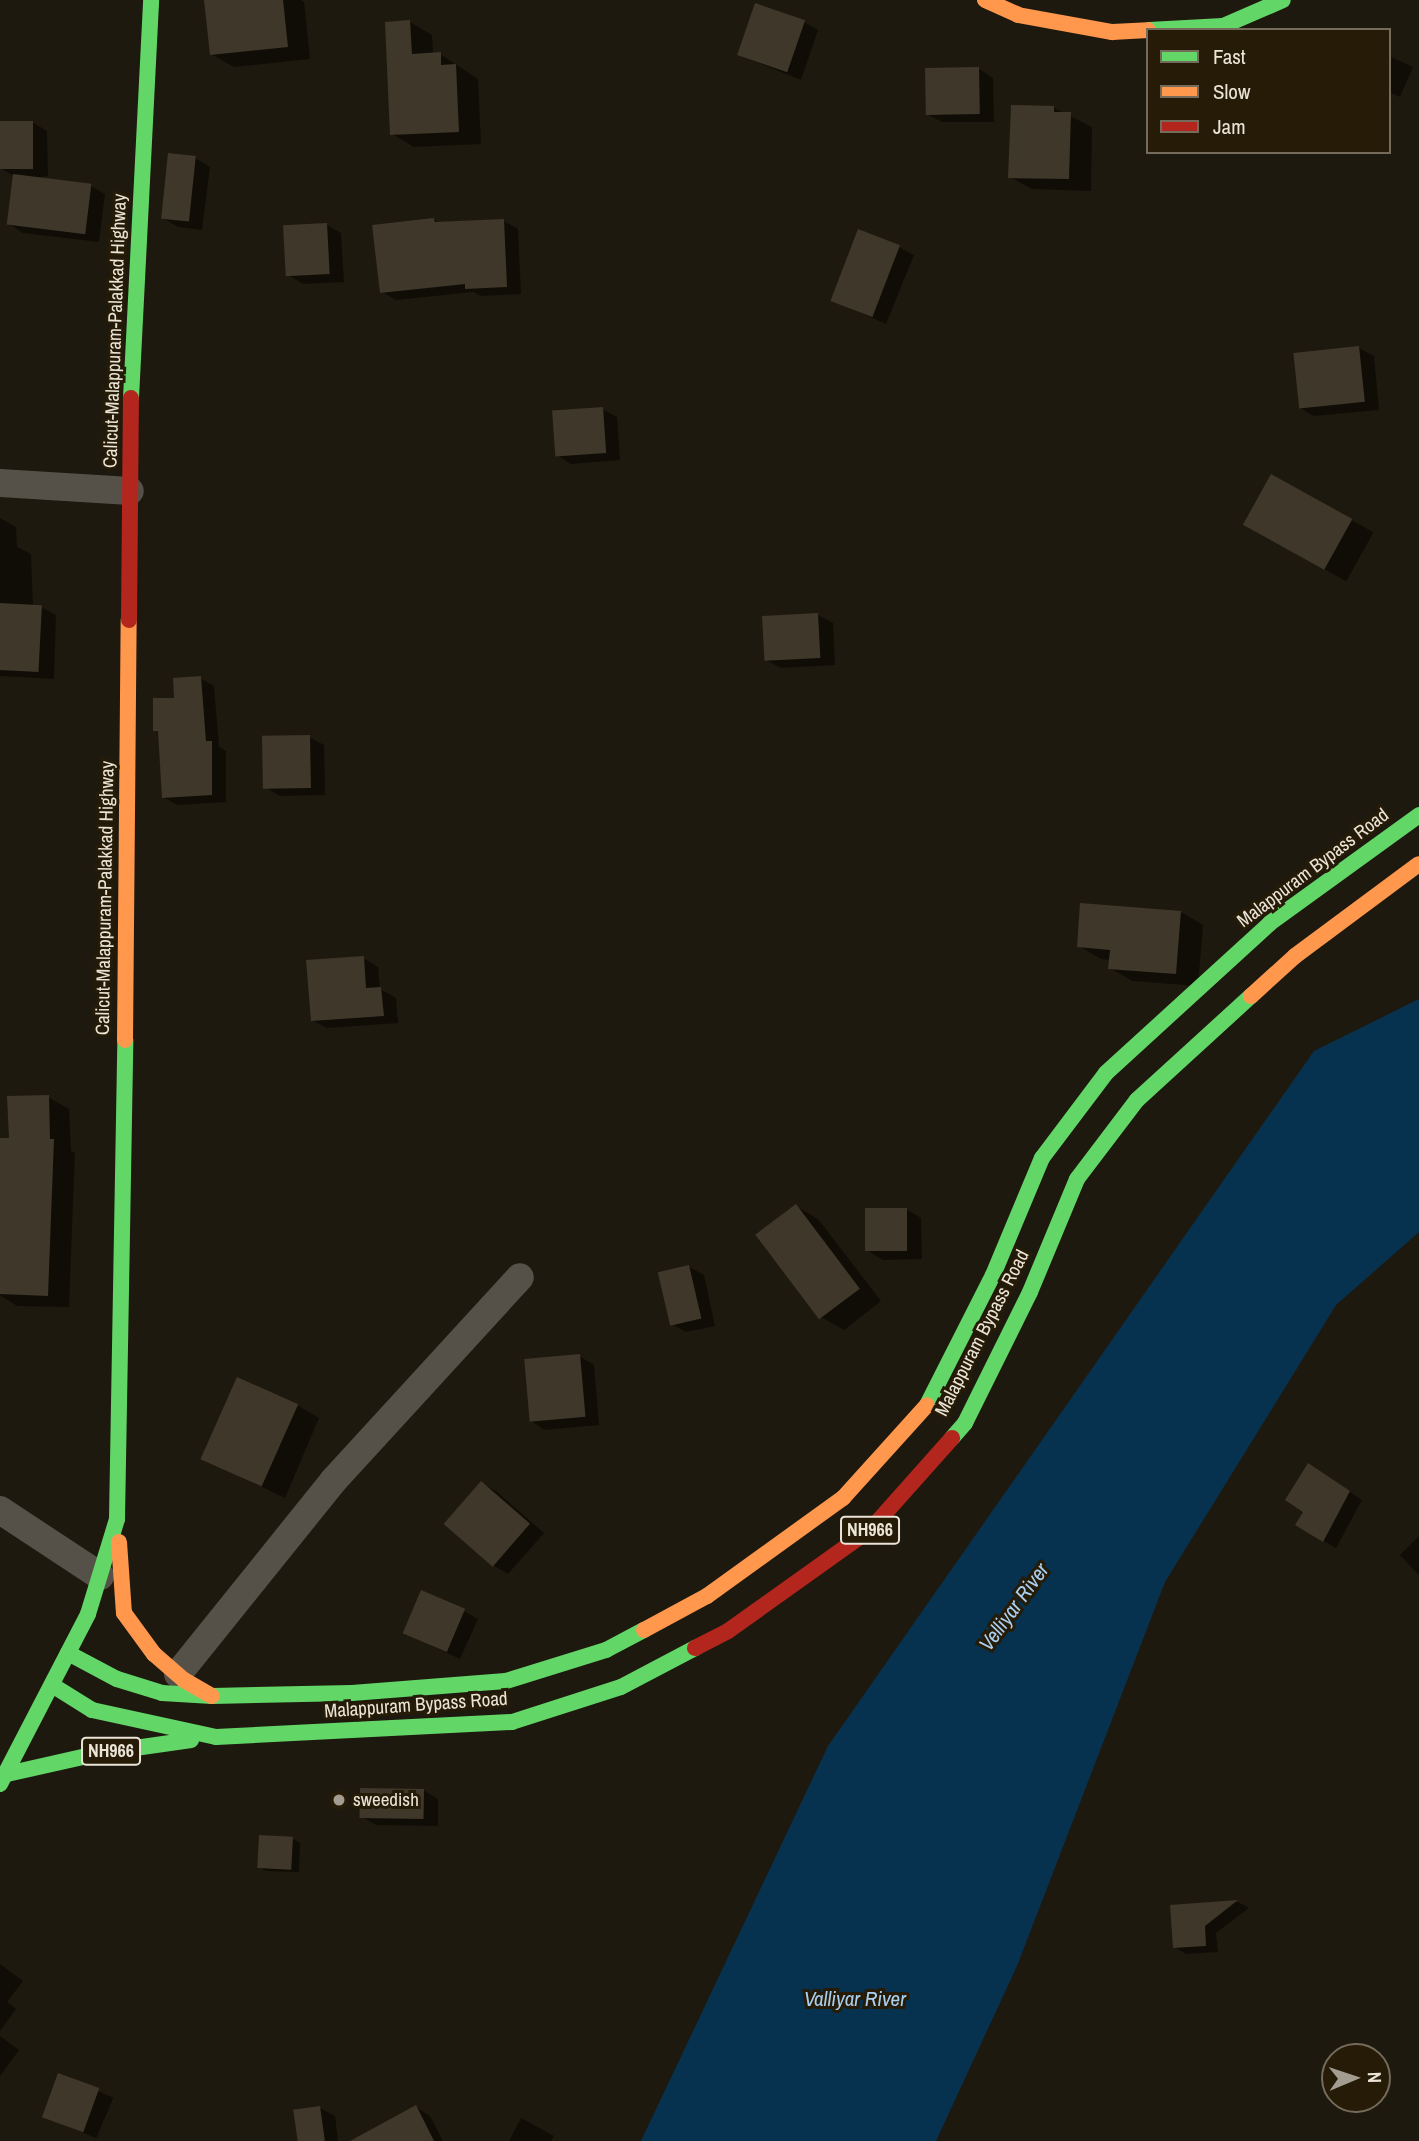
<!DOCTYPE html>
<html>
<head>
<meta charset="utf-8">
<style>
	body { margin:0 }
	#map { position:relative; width:1419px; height:2141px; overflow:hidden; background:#1e190e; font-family:"Archivo Narrow",sans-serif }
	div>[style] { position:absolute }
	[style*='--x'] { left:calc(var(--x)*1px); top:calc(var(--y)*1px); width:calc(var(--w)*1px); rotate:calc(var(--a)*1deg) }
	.water>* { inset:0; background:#06324f }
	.shadow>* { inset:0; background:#0007; transform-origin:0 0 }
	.building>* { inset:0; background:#3f3729; transform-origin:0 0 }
	.street>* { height:28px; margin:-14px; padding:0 14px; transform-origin:14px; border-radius:14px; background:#555149 }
	.fast>* { height:16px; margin:-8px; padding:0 8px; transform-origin:8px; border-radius:8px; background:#63d668 }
	.slow>* { height:16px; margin:-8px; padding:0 8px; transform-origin:8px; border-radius:8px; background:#ff974d }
	.jam>* { height:16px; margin:-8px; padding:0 8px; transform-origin:8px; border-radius:8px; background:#b3261e }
	.dots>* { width:19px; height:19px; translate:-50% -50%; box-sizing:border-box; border:4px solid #251b07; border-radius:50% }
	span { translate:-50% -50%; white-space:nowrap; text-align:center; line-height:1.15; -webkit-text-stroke:6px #251b07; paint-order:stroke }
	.shield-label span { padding:2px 5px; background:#251b07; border:2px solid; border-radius:5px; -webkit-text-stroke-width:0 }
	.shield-label { font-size:18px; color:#ebe4d7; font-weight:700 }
	.street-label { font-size:19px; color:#ebe4d7 }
	.poi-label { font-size:19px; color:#ebe4d7 }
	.left { translate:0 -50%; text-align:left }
	.water-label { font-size:21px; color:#a9d0f1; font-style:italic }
	.legend { position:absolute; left:1146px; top:28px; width:245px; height:126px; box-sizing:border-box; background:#251b07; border:2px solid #746b5a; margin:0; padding:9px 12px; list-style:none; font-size:21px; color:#ebe4d7 }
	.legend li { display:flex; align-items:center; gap:14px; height:35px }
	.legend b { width:35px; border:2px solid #746b5a }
	.north { position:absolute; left:1321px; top:2043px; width:70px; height:70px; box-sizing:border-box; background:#251b07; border:2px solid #746b5a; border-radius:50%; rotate:88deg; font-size:19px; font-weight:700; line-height:28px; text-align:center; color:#ebe4d7 }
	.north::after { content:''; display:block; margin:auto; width:24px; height:32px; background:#a39d91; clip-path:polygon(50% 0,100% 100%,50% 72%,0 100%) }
</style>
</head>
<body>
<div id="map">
	<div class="water">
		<i style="clip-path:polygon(1419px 999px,1419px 1232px,1336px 1305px,1165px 1582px,1017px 1966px,936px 2141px,641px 2141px,828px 1746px,1314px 1051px)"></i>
	</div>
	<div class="shadow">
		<i style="clip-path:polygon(206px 0,301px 0,304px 2px,310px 59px,234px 67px,211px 54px)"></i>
		<i style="clip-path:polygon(410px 22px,432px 35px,433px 54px,440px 54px,478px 79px,481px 144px,414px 147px,392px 134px)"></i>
		<i style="clip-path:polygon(804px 22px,818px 30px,801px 80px,739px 55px)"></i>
		<i style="clip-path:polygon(1389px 56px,1413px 67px,1400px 97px,1389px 92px)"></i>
		<i style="clip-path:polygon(979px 69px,993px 78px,994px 122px,942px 122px,927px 114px)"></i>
		<i style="clip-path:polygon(1054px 108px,1092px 127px,1091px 191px,1032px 189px,1010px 177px)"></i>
		<i style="clip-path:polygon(0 122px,32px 122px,47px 131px,48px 176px,34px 178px,91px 186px,105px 194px,99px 242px,23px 233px,9px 224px,14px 176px,0 168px)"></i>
		<i style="clip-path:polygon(195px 158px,210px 167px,202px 230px,178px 227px,163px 218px)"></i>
		<i style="clip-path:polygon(434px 219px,441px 224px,504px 221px,518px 229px,521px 294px,481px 296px,473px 292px,396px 300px,382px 292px)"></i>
		<i style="clip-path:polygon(327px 225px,341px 233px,344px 282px,303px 284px,288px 275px)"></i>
		<i style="clip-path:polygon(899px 247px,914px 255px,886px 324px,833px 300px)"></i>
		<i style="clip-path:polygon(1359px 348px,1374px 356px,1379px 410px,1314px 416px,1300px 408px)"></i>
		<i style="clip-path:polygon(602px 409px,617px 417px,620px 460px,571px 464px,557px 455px)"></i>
		<i style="left:1272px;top:476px;width:116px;height:56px;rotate:29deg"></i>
		<i style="clip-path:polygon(0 518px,16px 527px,17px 547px,31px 554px,33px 606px,41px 607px,56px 615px,54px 679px,0 676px)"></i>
		<i style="clip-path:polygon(818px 615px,833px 623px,835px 665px,781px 668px,766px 660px)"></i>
		<i style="clip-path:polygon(200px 678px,214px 686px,219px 747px,226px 751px,226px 802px,177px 805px,163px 797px,159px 732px,155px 730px,176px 700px)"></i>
		<i style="clip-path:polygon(309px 737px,324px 745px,325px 795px,280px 796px,265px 787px)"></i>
		<i style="clip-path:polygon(1181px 912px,1203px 925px,1198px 986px,1132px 981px,1110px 968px,1110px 960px,1101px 959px,1079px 946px)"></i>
		<i style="clip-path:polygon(363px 958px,378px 967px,380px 989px,396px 998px,398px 1023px,327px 1028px,312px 1020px)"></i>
		<i style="clip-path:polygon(48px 1097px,69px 1109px,71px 1151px,75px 1153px,69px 1307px,17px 1306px,0 1295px,0 1191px,11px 1140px)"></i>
		<i style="clip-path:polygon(796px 1206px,818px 1219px,881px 1301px,844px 1330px,821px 1317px)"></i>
		<i style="clip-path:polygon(906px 1209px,921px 1218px,922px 1259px,883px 1260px,868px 1251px)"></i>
		<i style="clip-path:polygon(689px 1267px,704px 1275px,715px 1326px,686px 1332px,671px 1324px)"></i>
		<i style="clip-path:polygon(579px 1356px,594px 1365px,599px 1425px,545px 1430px,531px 1421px)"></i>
		<i style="clip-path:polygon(297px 1405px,319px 1418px,285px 1498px,203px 1459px)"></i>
		<i style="clip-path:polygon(1322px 1473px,1362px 1500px,1336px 1548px,1324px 1541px,1306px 1511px)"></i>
		<i style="clip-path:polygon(481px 1483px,496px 1491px,544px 1533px,508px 1574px,494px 1566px)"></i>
		<i style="clip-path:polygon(1419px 1536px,1419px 1575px,1400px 1555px)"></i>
		<i style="clip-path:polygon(464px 1611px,478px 1619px,460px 1659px,405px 1633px)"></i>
		<i style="clip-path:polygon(423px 1790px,438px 1799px,438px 1826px,376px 1825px,362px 1817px)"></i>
		<i style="clip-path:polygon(293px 1839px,300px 1843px,299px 1872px,266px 1871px,259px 1867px)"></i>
		<i style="clip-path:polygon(1238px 1902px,1249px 1908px,1216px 1933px,1218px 1952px,1186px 1954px,1174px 1947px,1171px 1906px)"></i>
		<i style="clip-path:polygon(0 1964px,23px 1981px,7px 2002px,16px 2009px,0 2031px)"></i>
		<i style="clip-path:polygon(0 2036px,19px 2050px,0 2076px)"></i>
		<i style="left:60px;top:2075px;width:58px;height:44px;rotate:23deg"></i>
		<i style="clip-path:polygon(416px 2107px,430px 2116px,443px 2141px,392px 2141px)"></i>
		<i style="clip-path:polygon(320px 2108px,335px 2116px,338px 2141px,298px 2141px)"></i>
		<i style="clip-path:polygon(521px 2118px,554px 2136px,551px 2141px,509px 2141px)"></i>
	</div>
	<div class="building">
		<i style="clip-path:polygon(204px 0,283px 0,288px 47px,210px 55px)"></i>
		<i style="left:755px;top:3px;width:53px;height:55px;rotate:19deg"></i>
		<i style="clip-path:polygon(410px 20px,412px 54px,441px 52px,441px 65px,456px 64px,459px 132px,390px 135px,385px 22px)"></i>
		<i style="left:979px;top:67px;width:47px;height:54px;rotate:89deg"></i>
		<i style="clip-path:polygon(1011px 105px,1054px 106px,1054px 112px,1071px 112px,1069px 179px,1008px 178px)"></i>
		<i style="left:0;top:121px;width:33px;height:48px"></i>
		<i style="left:168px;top:153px;width:28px;height:66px;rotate:6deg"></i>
		<i style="left:13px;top:174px;width:79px;height:51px;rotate:7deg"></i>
		<i style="clip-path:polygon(434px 218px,435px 222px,504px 219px,507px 287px,465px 289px,465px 284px,380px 293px,372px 225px)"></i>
		<i style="left:327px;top:223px;width:51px;height:44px;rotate:87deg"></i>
		<i style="left:858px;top:229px;width:45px;height:77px;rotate:21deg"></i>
		<i style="left:1359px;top:346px;width:56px;height:66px;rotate:84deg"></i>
		<i style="left:603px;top:407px;width:46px;height:51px;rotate:86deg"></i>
		<i style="left:1271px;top:474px;width:93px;height:58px;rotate:29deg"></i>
		<i style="left:0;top:603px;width:42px;height:67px;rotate:3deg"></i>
		<i style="left:818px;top:613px;width:45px;height:56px;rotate:87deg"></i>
		<i style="clip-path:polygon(201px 676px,206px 741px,212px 741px,212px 795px,162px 798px,158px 731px,153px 731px,153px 698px,174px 698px,173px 678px)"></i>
		<i style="left:310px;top:735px;width:53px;height:48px;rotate:89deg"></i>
		<i style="clip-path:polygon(1080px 903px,1181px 911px,1176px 974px,1108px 969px,1110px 950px,1077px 947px)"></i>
		<i style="clip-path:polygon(364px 956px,366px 988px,381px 987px,384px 1016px,311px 1021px,306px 960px)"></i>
		<i style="clip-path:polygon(49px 1095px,50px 1139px,54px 1139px,48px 1296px,0 1294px,0 1138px,9px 1138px,7px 1096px)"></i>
		<i style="left:796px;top:1204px;width:106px;height:51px;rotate:53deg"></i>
		<i style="left:907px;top:1208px;width:43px;height:42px;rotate:90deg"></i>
		<i style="left:689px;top:1265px;width:55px;height:32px;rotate:77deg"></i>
		<i style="left:580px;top:1354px;width:63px;height:56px;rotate:85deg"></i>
		<i style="left:237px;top:1377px;width:67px;height:90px;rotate:24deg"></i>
		<i style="clip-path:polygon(1308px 1463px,1350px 1491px,1323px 1542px,1295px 1525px,1303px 1512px,1285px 1500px)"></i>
		<i style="left:481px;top:1481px;width:65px;height:57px;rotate:41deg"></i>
		<i style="left:421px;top:1590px;width:48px;height:47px;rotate:23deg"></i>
		<i style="left:360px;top:1788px;width:64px;height:30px;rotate:1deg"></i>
		<i style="left:259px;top:1835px;width:34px;height:33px;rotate:3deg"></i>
		<i style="clip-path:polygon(1238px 1900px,1205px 1926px,1206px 1946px,1173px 1948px,1170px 1905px)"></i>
		<i style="left:58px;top:2073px;width:44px;height:47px;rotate:20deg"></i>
		<i style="clip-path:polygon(416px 2105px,434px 2141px,350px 2141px)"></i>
		<i style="left:320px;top:2106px;width:35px;height:27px;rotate:82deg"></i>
	</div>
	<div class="street">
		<i style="--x:0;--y:483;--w:130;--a:3.5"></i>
		<i style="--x:0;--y:1510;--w:120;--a:33.4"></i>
		<i style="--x:178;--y:1674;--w:249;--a:-51.2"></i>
		<i style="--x:334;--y:1480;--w:275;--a:-47.5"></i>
	</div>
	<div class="fast">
		<i style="--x:1149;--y:30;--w:74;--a:-3.1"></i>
		<i style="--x:1223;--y:26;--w:65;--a:-23.4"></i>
		<i style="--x:131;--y:398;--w:399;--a:-87.1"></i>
		<i style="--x:927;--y:1405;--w:146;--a:-63.1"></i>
		<i style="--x:993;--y:1275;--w:127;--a:-67.3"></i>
		<i style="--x:1042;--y:1158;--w:106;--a:-53"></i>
		<i style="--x:1106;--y:1073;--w:222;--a:-42.4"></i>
		<i style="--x:1270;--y:923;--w:184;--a:-35.9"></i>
		<i style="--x:952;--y:1438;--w:20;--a:-49"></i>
		<i style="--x:965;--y:1423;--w:146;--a:-63.6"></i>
		<i style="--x:1030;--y:1292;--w:122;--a:-67.4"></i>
		<i style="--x:1077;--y:1179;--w:99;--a:-52.8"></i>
		<i style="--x:1137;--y:1100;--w:154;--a:-42.4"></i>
		<i style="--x:68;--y:1653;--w:55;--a:28"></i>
		<i style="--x:117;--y:1679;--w:47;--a:17.3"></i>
		<i style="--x:162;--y:1693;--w:50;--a:3.4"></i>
		<i style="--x:212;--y:1696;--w:140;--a:-1.2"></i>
		<i style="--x:352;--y:1693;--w:154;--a:-4.5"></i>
		<i style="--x:506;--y:1681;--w:105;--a:-17.2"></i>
		<i style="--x:606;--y:1650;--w:43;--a:-27.8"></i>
		<i style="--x:52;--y:1685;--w:47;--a:32"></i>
		<i style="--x:92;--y:1710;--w:127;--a:12.3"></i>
		<i style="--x:216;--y:1737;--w:296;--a:-2.9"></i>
		<i style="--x:512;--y:1722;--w:114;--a:-17.8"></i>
		<i style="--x:621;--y:1687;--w:84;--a:-27.8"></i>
		<i style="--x:7;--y:1774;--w:95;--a:-12.7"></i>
		<i style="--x:100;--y:1753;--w:92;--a:-8.1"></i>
		<i style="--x:0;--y:1784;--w:191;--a:-62.6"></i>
		<i style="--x:88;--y:1614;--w:99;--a:-73"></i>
		<i style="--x:117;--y:1519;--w:479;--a:-89"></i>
	</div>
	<div class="slow">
		<i style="--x:985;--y:0;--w:36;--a:24"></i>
		<i style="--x:1018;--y:15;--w:96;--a:10.3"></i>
		<i style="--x:1112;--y:32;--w:36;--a:-3"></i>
		<i style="--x:1251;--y:996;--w:59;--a:-42.3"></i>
		<i style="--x:1295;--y:956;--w:154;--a:-36.6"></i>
		<i style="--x:125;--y:1040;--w:420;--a:-89.5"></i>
		<i style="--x:119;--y:1542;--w:71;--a:86"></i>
		<i style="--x:124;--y:1613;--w:51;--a:53.8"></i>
		<i style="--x:154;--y:1654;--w:40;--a:41"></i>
		<i style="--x:184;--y:1680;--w:32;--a:30"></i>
		<i style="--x:644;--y:1630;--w:72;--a:-28.4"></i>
		<i style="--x:707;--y:1596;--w:168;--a:-35.8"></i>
		<i style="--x:843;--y:1498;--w:125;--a:-47.9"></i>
	</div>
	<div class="jam">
		<i style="--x:129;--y:620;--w:222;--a:-89.5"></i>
		<i style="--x:695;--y:1648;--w:37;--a:-27"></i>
		<i style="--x:728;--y:1631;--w:176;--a:-35.5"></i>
		<i style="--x:871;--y:1529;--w:122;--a:-48.3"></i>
	</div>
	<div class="dots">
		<i style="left:339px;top:1800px;background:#a39d91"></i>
	</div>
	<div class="shield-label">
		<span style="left:870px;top:1530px">NH966</span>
		<span style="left:111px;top:1751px">NH966</span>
	</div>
	<div class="street-label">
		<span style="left:115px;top:331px;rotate:-88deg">Calicut-Malappuram-Palakkad Highway</span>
		<span style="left:1313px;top:868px;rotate:-37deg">Malappuram Bypass Road</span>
		<span style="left:105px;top:898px;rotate:-89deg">Calicut-Malappuram-Palakkad Highway</span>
		<span style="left:982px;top:1333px;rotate:-63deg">Malappuram Bypass Road</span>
		<span style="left:416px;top:1705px;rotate:-4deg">Malappuram Bypass Road</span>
	</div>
	<div class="poi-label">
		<span class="left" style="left:353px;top:1800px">sweedish</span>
	</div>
	<div class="water-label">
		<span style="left:1014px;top:1607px;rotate:-54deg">Velliyar River</span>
		<span style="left:855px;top:1999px">Valliyar River</span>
	</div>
	<ul class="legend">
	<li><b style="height:9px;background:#63d668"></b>Fast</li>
	<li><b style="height:9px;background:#ff974d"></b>Slow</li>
	<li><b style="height:9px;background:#b3261e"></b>Jam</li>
	</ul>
	<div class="north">N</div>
</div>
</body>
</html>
